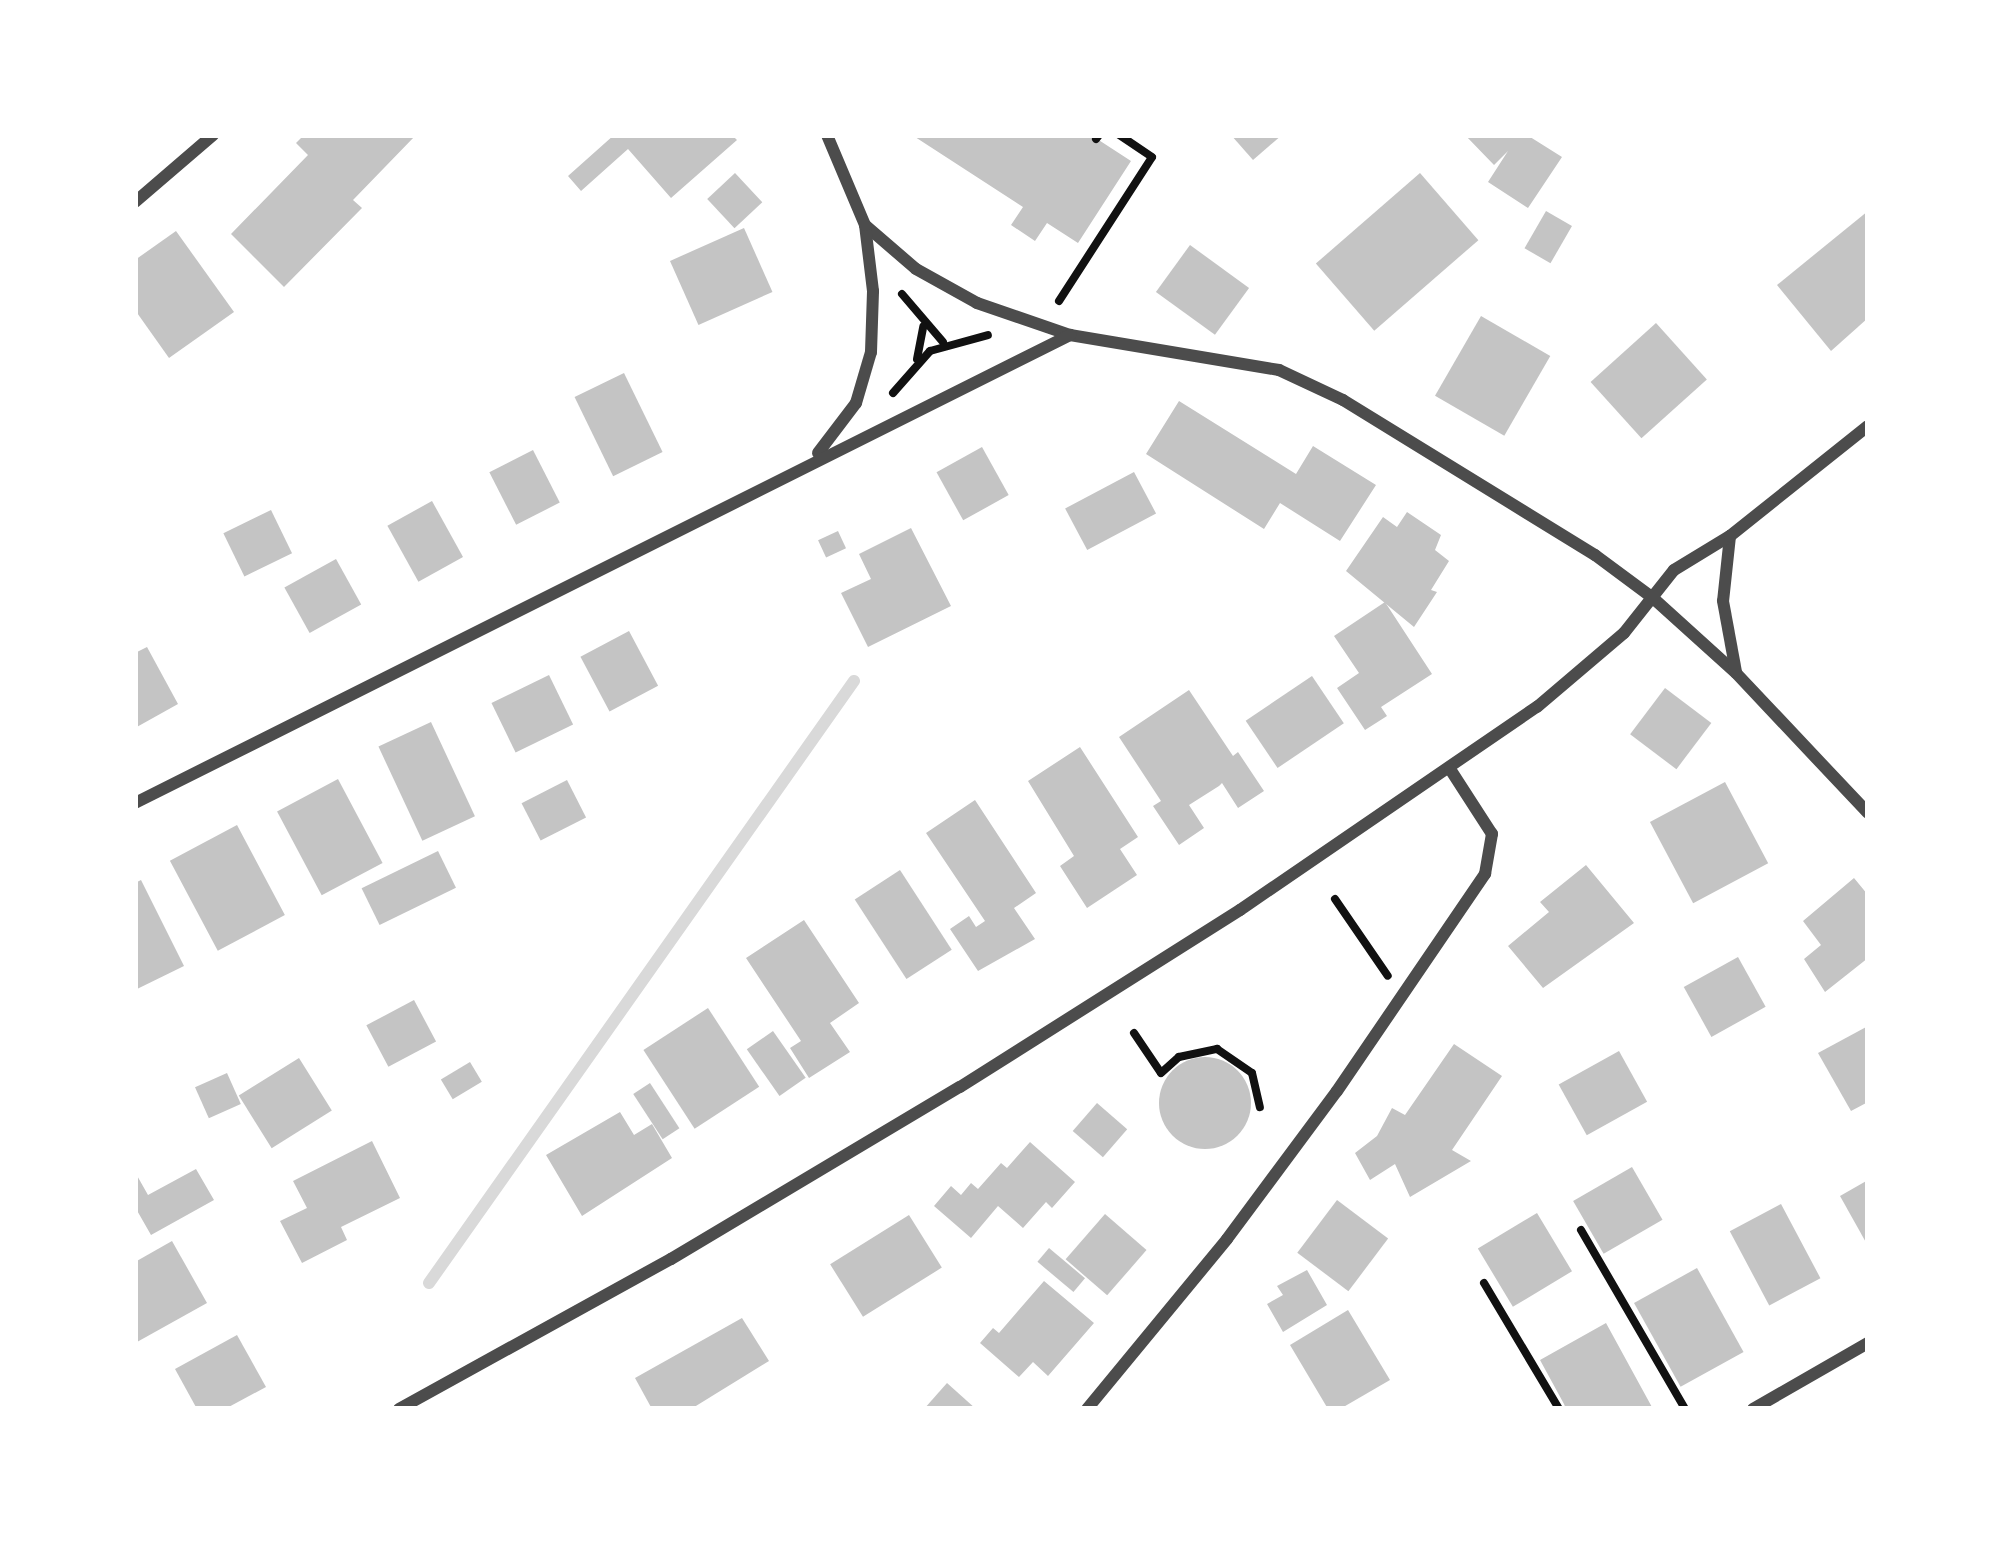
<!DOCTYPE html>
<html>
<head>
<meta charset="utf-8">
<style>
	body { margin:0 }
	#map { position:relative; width:2003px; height:1544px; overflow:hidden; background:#fff; font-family:Arial,sans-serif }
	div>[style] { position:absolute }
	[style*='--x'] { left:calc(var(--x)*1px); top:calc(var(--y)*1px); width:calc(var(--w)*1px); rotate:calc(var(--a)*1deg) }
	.stream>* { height:12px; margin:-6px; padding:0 6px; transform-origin:6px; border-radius:6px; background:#d9d9d9 }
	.building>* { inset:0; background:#c4c4c4; transform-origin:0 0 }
	.round { border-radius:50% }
	.path>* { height:8px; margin:-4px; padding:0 4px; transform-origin:4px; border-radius:4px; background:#111 }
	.minor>* { height:12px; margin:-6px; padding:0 6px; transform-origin:6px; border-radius:6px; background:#4c4c4c }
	span { translate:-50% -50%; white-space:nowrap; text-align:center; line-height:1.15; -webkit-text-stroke:9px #fff; paint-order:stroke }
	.frame { position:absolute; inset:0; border:138px solid #fff; pointer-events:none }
</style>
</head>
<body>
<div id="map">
	<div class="stream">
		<i style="--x:429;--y:1283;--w:737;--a:-54.78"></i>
	</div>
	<div class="building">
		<i style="clip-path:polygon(304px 135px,416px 135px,353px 200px,362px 208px,284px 287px,231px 234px,308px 155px,296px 143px)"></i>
		<i style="clip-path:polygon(614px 135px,732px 135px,737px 140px,671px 198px,628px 149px,581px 191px,568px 176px)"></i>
		<i style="clip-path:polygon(912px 135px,1091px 135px,1131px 161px,1078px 243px,1047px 223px,1035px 241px,1011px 225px,1023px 207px)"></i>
		<i style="clip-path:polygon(1231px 135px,1282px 135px,1253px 160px)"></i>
		<i style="clip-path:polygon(1465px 135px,1527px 135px,1562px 157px,1528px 208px,1488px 182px,1508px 151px,1494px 165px)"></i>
		<i style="left:735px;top:173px;width:40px;height:38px;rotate:47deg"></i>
		<i style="left:1420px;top:173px;width:89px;height:138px;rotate:49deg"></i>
		<i style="left:1546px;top:211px;width:30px;height:43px;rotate:30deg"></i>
		<i style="clip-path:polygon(1868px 211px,1868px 318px,1831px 351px,1777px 285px)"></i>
		<i style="left:744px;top:228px;width:70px;height:81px;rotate:66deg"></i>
		<i style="clip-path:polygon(176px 231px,234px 312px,169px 358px,135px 310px,135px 260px)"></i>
		<i style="left:1190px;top:245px;width:73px;height:58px;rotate:36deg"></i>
		<i style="left:1481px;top:316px;width:80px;height:92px;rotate:30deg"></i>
		<i style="left:1656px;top:323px;width:76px;height:88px;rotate:48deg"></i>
		<i style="left:624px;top:373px;width:88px;height:55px;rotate:64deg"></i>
		<i style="clip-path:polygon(1179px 401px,1296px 474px,1313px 446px,1376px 485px,1340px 541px,1280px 503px,1264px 529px,1146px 454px)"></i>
		<i style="left:982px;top:447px;width:55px;height:52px;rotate:61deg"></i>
		<i style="left:533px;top:450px;width:59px;height:49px;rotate:63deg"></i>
		<i style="left:1134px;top:472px;width:47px;height:78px;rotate:62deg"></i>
		<i style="left:432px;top:501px;width:64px;height:51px;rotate:61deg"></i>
		<i style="left:271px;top:510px;width:48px;height:53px;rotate:64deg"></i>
		<i style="clip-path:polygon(1407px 512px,1441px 535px,1435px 550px,1449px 561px,1431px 590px,1437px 592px,1414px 627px,1346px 571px,1383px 517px,1397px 527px)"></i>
		<i style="clip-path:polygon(911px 528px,951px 606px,868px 647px,841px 593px,871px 579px,859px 554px)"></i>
		<i style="left:838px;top:531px;width:19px;height:22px;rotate:65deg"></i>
		<i style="left:336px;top:559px;width:52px;height:59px;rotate:61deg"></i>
		<i style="clip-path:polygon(1385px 602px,1432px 674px,1381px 707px,1387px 716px,1365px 730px,1337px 688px,1359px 673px,1334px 636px)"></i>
		<i style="left:629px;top:631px;width:62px;height:55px;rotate:62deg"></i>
		<i style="clip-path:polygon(147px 647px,178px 704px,135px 728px,135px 653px)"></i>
		<i style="left:549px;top:675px;width:55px;height:64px;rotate:64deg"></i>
		<i style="left:1312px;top:676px;width:57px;height:80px;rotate:56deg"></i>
		<i style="left:1665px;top:688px;width:58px;height:58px;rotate:37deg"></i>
		<i style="clip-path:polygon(1189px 690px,1233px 756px,1238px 752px,1264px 791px,1238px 808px,1222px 783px,1219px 786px,1189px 805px,1204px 828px,1179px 845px,1153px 806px,1161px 801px,1119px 737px)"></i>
		<i style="left:431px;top:722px;width:104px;height:58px;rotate:65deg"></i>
		<i style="clip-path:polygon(1080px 747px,1138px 837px,1120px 849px,1137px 875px,1087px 908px,1060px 866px,1074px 856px,1028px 781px)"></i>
		<i style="left:338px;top:779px;width:95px;height:69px;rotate:62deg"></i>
		<i style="left:567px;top:780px;width:42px;height:51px;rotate:63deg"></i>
		<i style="left:1725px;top:782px;width:92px;height:85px;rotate:62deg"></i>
		<i style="clip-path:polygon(975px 800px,1036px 893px,1014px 908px,1035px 939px,978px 971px,950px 929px,969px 916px,976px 927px,985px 921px,926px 833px)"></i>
		<i style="left:237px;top:825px;width:102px;height:76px;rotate:62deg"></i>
		<i style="left:438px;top:851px;width:41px;height:85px;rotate:64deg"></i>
		<i style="clip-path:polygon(1586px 865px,1634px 923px,1543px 988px,1508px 946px,1549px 912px,1540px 902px)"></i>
		<i style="left:900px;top:870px;width:95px;height:54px;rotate:57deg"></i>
		<i style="clip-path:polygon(1854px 878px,1868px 895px,1868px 958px,1825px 992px,1804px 959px,1821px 945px,1803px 921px)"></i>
		<i style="clip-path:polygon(141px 880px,184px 966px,135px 990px,135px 883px)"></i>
		<i style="clip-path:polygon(804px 920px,859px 1003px,830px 1023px,850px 1052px,809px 1078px,790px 1048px,801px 1041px,746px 958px)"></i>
		<i style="left:1738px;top:957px;width:57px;height:62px;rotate:61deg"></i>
		<i style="left:414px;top:1000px;width:47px;height:54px;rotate:62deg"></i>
		<i style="left:708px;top:1008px;width:94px;height:77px;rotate:57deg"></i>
		<i style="clip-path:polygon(1868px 1026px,1868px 1102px,1851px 1111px,1818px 1053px)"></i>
		<i style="left:773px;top:1031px;width:57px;height:32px;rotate:55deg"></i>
		<i style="clip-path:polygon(1454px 1044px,1502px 1076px,1452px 1150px,1471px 1161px,1410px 1197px,1395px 1164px,1370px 1180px,1355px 1153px,1377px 1136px,1392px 1108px,1405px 1115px)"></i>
		<i style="left:1619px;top:1051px;width:58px;height:69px;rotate:61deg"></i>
		<i class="round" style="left:1159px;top:1057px;width:92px;height:92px"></i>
		<i style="left:299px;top:1058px;width:62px;height:71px;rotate:58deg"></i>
		<i style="left:470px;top:1062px;width:23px;height:34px;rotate:59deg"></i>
		<i style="left:227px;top:1073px;width:34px;height:35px;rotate:66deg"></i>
		<i style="left:650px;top:1083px;width:54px;height:20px;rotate:57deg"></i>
		<i style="left:1097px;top:1103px;width:40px;height:37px;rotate:41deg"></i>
		<i style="clip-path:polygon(620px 1112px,634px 1135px,652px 1124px,672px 1158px,582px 1216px,546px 1155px)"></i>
		<i style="clip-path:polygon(372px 1141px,400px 1198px,341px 1227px,347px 1240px,302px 1263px,280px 1221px,307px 1208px,293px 1181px)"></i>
		<i style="clip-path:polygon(1030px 1142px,1075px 1182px,1052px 1208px,1046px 1202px,1023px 1228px,998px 1206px,971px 1238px,934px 1206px,951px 1186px,961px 1195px,971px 1183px,978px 1189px,1001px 1163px,1007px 1168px)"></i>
		<i style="left:1632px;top:1167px;width:61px;height:68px;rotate:60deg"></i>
		<i style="clip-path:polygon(196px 1169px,214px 1200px,151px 1235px,135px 1207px,135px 1172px,148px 1195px)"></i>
		<i style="clip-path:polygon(1868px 1180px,1868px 1246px,1840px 1196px)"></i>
		<i style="left:1337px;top:1200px;width:64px;height:66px;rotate:37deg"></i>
		<i style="left:1781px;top:1204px;width:84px;height:58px;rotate:62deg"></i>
		<i style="left:1537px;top:1213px;width:68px;height:69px;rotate:59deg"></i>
		<i style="left:1105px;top:1214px;width:55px;height:60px;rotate:41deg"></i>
		<i style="left:909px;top:1215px;width:62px;height:93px;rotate:58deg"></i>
		<i style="clip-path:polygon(172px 1241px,207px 1303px,137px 1342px,135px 1262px)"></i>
		<i style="left:1049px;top:1248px;width:47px;height:18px;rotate:40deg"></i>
		<i style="left:1697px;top:1268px;width:96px;height:72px;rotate:61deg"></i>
		<i style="clip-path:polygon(1307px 1270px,1327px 1305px,1283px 1332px,1267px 1304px,1283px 1295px,1277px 1286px)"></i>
		<i style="clip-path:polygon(1044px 1281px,1094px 1323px,1048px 1376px,1033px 1362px,1019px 1377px,980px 1343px,993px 1328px,999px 1333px)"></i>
		<i style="clip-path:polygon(1348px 1310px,1390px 1380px,1340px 1409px,1328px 1409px,1290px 1345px)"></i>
		<i style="clip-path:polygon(742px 1318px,769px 1361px,691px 1409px,652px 1409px,635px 1378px)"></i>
		<i style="clip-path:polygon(1606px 1323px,1653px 1409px,1566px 1409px,1564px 1404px,1540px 1360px)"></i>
		<i style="clip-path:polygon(237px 1335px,266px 1387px,225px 1409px,197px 1409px,175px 1369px)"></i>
		<i style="clip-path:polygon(947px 1383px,976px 1409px,924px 1409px)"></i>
	</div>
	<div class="path">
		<i style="--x:1096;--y:139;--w:5;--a:-53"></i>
		<i style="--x:902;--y:294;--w:63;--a:49.5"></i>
		<i style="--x:1059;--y:301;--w:171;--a:-57.1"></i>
		<i style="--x:1152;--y:157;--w:40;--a:-146"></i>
		<i style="--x:917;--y:359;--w:33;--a:-79"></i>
		<i style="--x:893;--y:393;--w:56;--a:-48.6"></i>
		<i style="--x:930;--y:351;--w:60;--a:-15.4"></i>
		<i style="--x:1335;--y:899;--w:93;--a:55.5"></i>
		<i style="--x:1134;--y:1033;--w:48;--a:56"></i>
		<i style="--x:1161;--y:1073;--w:24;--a:-42"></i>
		<i style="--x:1179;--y:1057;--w:39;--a:-12"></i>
		<i style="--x:1217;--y:1049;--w:42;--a:34.4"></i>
		<i style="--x:1252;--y:1073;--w:35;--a:77"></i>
		<i style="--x:1581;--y:1230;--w:207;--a:59.8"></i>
		<i style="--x:1484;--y:1283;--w:147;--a:59.2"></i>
	</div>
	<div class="minor">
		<i style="--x:135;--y:202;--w:103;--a:-40.7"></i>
		<i style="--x:865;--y:225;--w:67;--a:40.8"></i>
		<i style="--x:916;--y:269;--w:70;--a:29.1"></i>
		<i style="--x:977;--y:303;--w:98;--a:19"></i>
		<i style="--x:1070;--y:335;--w:212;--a:9.5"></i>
		<i style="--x:1279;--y:370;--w:71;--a:25.1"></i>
		<i style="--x:1343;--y:400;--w:296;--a:31.6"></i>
		<i style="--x:1595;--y:555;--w:72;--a:36.6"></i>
		<i style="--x:1653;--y:598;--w:112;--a:42.1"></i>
		<i style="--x:1736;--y:673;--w:192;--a:46.7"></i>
		<i style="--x:818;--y:453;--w:63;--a:-52.8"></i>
		<i style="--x:856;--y:403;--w:53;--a:-73.6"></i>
		<i style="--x:871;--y:352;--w:61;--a:-88.1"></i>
		<i style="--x:873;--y:291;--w:66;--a:-96.9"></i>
		<i style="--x:865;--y:225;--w:98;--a:-112.9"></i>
		<i style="--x:1730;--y:536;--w:65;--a:96.1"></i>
		<i style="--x:1723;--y:601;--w:72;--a:79.6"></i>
		<i style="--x:135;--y:803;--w:1046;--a:-26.59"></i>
		<i style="--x:399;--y:1409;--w:311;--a:-28.9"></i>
		<i style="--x:671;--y:1259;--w:336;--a:-30.8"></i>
		<i style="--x:960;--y:1087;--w:331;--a:-32.3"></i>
		<i style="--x:1240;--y:910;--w:360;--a:-34.4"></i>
		<i style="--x:1537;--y:707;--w:114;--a:-40.4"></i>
		<i style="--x:1624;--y:633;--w:80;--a:-51.6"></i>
		<i style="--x:1674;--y:570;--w:66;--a:-31.3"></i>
		<i style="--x:1730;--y:536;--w:176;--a:-38.6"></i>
		<i style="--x:1087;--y:1409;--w:220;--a:-50.5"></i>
		<i style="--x:1227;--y:1239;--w:184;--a:-53.4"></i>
		<i style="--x:1337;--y:1091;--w:263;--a:-55.7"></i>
		<i style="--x:1485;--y:874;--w:41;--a:-80.1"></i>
		<i style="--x:1492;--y:834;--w:77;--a:-122.9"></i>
		<i style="--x:1753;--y:1409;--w:133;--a:-29.9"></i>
	</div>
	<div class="frame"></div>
</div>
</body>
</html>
